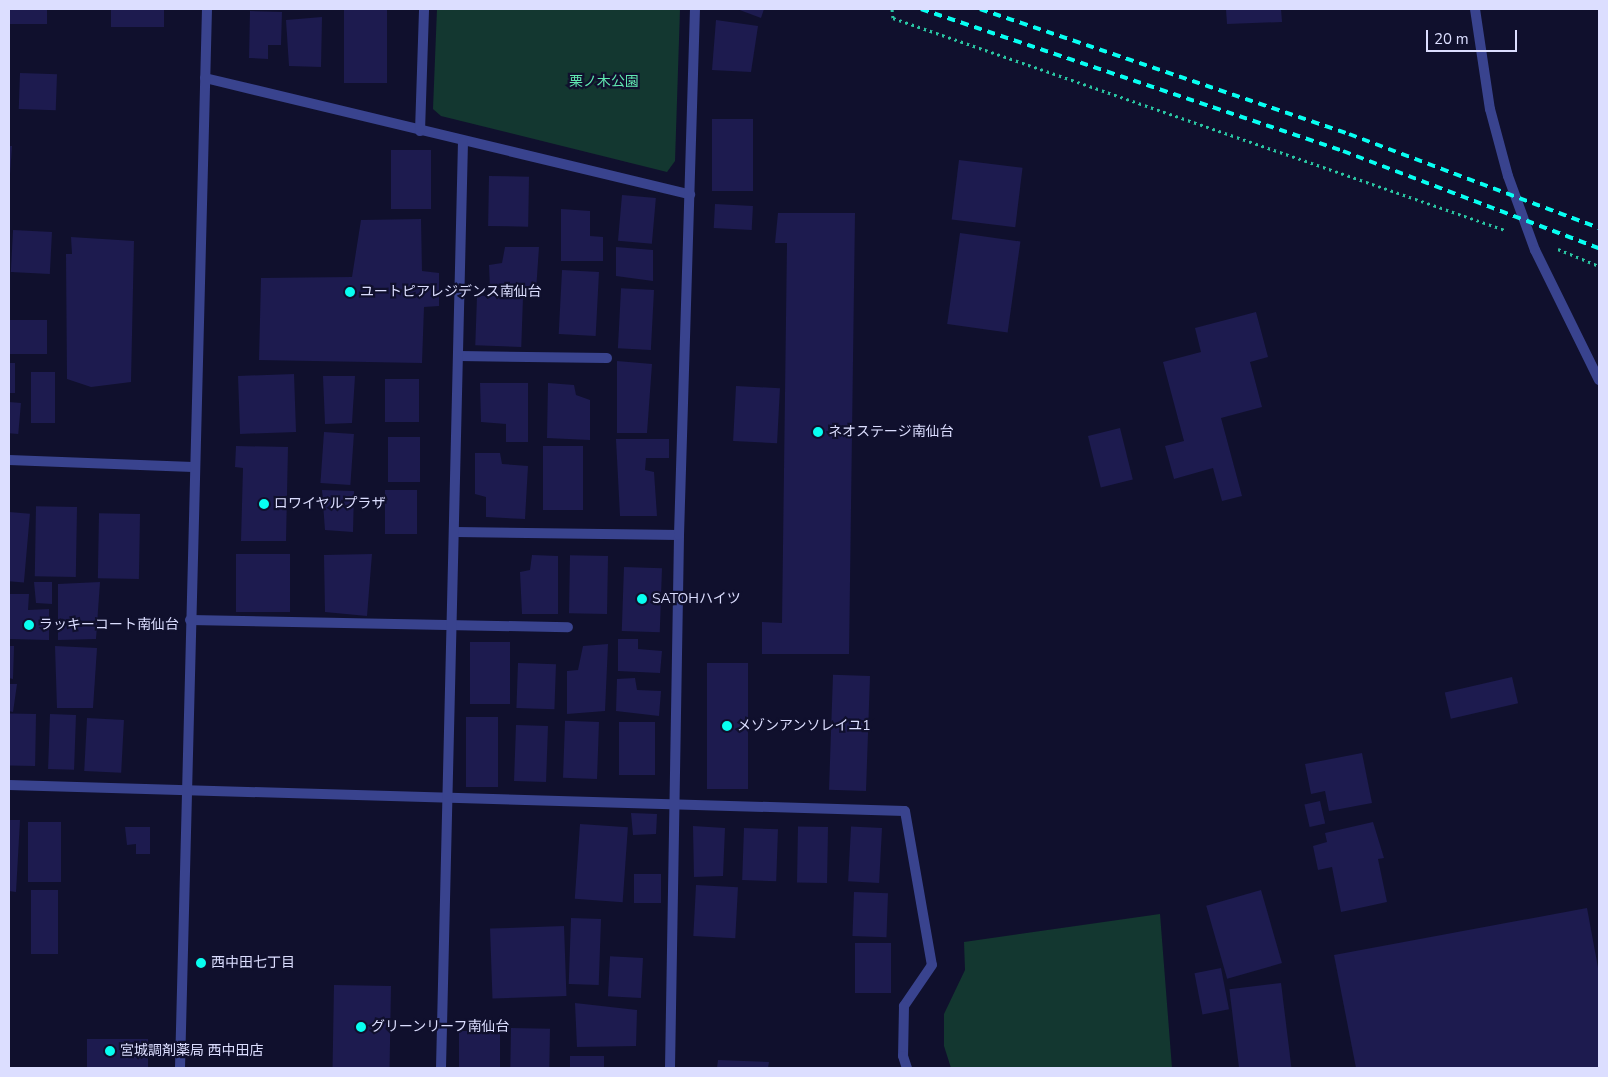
<!DOCTYPE html>
<html>
<head>
<meta charset="utf-8">
<style>
	body { margin:0 }
	#map { position:relative; width:1608px; height:1077px; overflow:hidden; background:#10102d; font-family:"Nunito Sans","Noto Sans JP",sans-serif }
	div>[style] { position:absolute }
	[style*='--x'] { left:calc(var(--x)*1px); top:calc(var(--y)*1px); width:calc(var(--w)*1px); rotate:calc(var(--a)*1deg) }
	.green>* { inset:0; background:#133730 }
	.building>* { inset:0; background:#1d1b4f; transform-origin:0 0 }
	.path>* { height:3px; margin-top:-1.5px; transform-origin:0; background:repeating-linear-gradient(90deg,#2ac5a3 0 2.5px,transparent 0 6.5px) }
	.minor>* { height:10px; margin:-5px; padding:0 5px; transform-origin:5px; border-radius:5px; background:#39438e }
	.tertiary>* { height:10px; margin:-5px; padding:0 5px; transform-origin:5px; border-radius:5px; background:#39438e }
	.rail>* { height:4px; margin-top:-2px; transform-origin:0; background:repeating-linear-gradient(90deg,#08fff1 0 8px,transparent 0 14px) }
	.dots>* { width:14px; height:14px; translate:-50% -50%; box-sizing:border-box; border:2px solid #10102d; border-radius:50% }
	span { translate:-50% -50%; white-space:nowrap; text-align:center; line-height:1.15; -webkit-text-stroke:4.5px #10102d; paint-order:stroke }
	.park-label { font-size:14px; color:#60e7b0 }
	.poi-label { font-size:14px; color:#dcdeff }
	.left { translate:0 -50%; text-align:left }
	.frame { position:absolute; inset:0; border:10px solid #dcdeff; pointer-events:none }
	.scale { position:absolute; left:1426px; top:30px; width:91px; height:22px; box-sizing:border-box; border:2px solid #dcdeff; border-top:0; padding-left:6px; font-size:15px; line-height:18px; white-space:nowrap; color:#dcdeff; -webkit-text-stroke:4px #10102d; paint-order:stroke }
</style>
</head>
<body>
<div id="map">
	<div class="green">
		<i style="clip-path:polygon(437px 9px,680px 9px,675px 161px,667px 172px,441px 116px,433px 109px)"></i>
		<i style="clip-path:polygon(1160px 914px,1172px 1068px,951px 1068px,944px 1046px,944px 1014px,965px 970px,964px 942px)"></i>
	</div>
	<div class="building">
		<i style="left:9px;top:9px;width:38px;height:15px"></i>
		<i style="left:111px;top:9px;width:53px;height:18px"></i>
		<i style="left:344px;top:9px;width:43px;height:74px"></i>
		<i style="clip-path:polygon(737px 9px,764px 9px,761px 18px)"></i>
		<i style="clip-path:polygon(1226px 9px,1281px 9px,1282px 22px,1227px 24px)"></i>
		<i style="clip-path:polygon(250px 11px,282px 12px,281px 45px,268px 45px,268px 59px,249px 58px)"></i>
		<i style="clip-path:polygon(322px 17px,321px 67px,289px 66px,286px 20px)"></i>
		<i style="clip-path:polygon(716px 20px,758px 26px,751px 72px,712px 70px)"></i>
		<i style="left:20px;top:73px;width:37px;height:36px;rotate:2deg"></i>
		<i style="left:712px;top:119px;width:41px;height:72px"></i>
		<i style="clip-path:polygon(9px 146px,12px 146px,9px 189px)"></i>
		<i style="left:391px;top:150px;width:40px;height:59px"></i>
		<i style="left:959px;top:160px;width:64px;height:60px;rotate:7deg"></i>
		<i style="left:489px;top:176px;width:40px;height:50px;rotate:1deg"></i>
		<i style="left:622px;top:195px;width:34px;height:46px;rotate:5deg"></i>
		<i style="left:715px;top:204px;width:38px;height:24px;rotate:3deg"></i>
		<i style="clip-path:polygon(561px 209px,590px 211px,590px 236px,603px 237px,603px 261px,561px 261px)"></i>
		<i style="clip-path:polygon(778px 213px,855px 213px,849px 654px,762px 654px,762px 622px,782px 623px,787px 243px,775px 243px)"></i>
		<i style="clip-path:polygon(421px 219px,422px 271px,439px 273px,439px 306px,424px 307px,422px 363px,259px 360px,261px 278px,352px 277px,361px 220px)"></i>
		<i style="left:52px;top:232px;width:42px;height:39px;rotate:93deg"></i>
		<i style="left:960px;top:233px;width:61px;height:92px;rotate:8deg"></i>
		<i style="clip-path:polygon(71px 237px,134px 241px,131px 382px,91px 387px,67px 379px,66px 254px,72px 254px)"></i>
		<i style="clip-path:polygon(505px 247px,539px 247px,536px 291px,490px 289px,489px 265px,502px 263px)"></i>
		<i style="clip-path:polygon(616px 247px,653px 250px,653px 281px,616px 276px)"></i>
		<i style="left:599px;top:272px;width:64px;height:37px;rotate:93deg"></i>
		<i style="left:654px;top:290px;width:60px;height:33px;rotate:93deg"></i>
		<i style="left:523px;top:297px;width:50px;height:46px;rotate:92deg"></i>
		<i style="clip-path:polygon(1256px 312px,1268px 357px,1250px 362px,1262px 407px,1221px 418px,1242px 496px,1222px 501px,1213px 468px,1174px 479px,1165px 446px,1184px 441px,1163px 362px,1201px 352px,1195px 328px)"></i>
		<i style="left:9px;top:320px;width:38px;height:34px"></i>
		<i style="clip-path:polygon(617px 361px,652px 364px,647px 433px,617px 433px)"></i>
		<i style="left:9px;top:363px;width:6px;height:30px"></i>
		<i style="left:31px;top:372px;width:24px;height:51px"></i>
		<i style="left:294px;top:374px;width:58px;height:56px;rotate:88deg"></i>
		<i style="clip-path:polygon(323px 376px,355px 376px,352px 423px,325px 424px)"></i>
		<i style="left:385px;top:379px;width:34px;height:43px"></i>
		<i style="clip-path:polygon(480px 383px,528px 383px,528px 442px,506px 442px,506px 424px,481px 422px)"></i>
		<i style="clip-path:polygon(548px 383px,574px 385px,576px 395px,590px 400px,590px 440px,547px 438px)"></i>
		<i style="left:736px;top:386px;width:44px;height:55px;rotate:3deg"></i>
		<i style="left:9px;top:402px;width:12px;height:31px;rotate:5deg"></i>
		<i style="left:1120px;top:428px;width:53px;height:33px;rotate:76deg"></i>
		<i style="left:324px;top:432px;width:30px;height:51px;rotate:4deg"></i>
		<i style="left:388px;top:437px;width:32px;height:45px"></i>
		<i style="clip-path:polygon(616px 439px,669px 439px,669px 458px,646px 458px,645px 470px,654px 472px,657px 516px,620px 516px)"></i>
		<i style="clip-path:polygon(236px 446px,288px 447px,286px 541px,241px 541px,243px 468px,235px 467px)"></i>
		<i style="left:583px;top:446px;width:64px;height:40px;rotate:90deg"></i>
		<i style="clip-path:polygon(475px 453px,500px 453px,502px 464px,528px 466px,525px 519px,486px 517px,486px 497px,475px 494px)"></i>
		<i style="clip-path:polygon(322px 490px,354px 491px,353px 532px,325px 530px)"></i>
		<i style="left:385px;top:490px;width:32px;height:44px"></i>
		<i style="left:77px;top:507px;width:70px;height:41px;rotate:91deg"></i>
		<i style="left:9px;top:512px;width:21px;height:69px;rotate:5deg"></i>
		<i style="left:140px;top:514px;width:65px;height:41px;rotate:91deg"></i>
		<i style="left:236px;top:554px;width:54px;height:58px"></i>
		<i style="clip-path:polygon(372px 554px,367px 616px,325px 612px,324px 555px)"></i>
		<i style="clip-path:polygon(532px 555px,558px 556px,558px 614px,522px 614px,520px 572px,530px 570px)"></i>
		<i style="left:608px;top:556px;width:58px;height:38px;rotate:91deg"></i>
		<i style="left:624px;top:567px;width:38px;height:64px;rotate:2deg"></i>
		<i style="clip-path:polygon(34px 582px,52px 582px,52px 604px,36px 603px)"></i>
		<i style="clip-path:polygon(100px 582px,96px 639px,58px 640px,58px 584px)"></i>
		<i style="clip-path:polygon(9px 594px,29px 594px,28px 610px,49px 609px,49px 640px,9px 639px)"></i>
		<i style="clip-path:polygon(618px 639px,638px 639px,638px 649px,662px 651px,660px 673px,618px 671px)"></i>
		<i style="left:470px;top:642px;width:40px;height:62px"></i>
		<i style="clip-path:polygon(608px 644px,605px 711px,567px 714px,567px 671px,578px 670px,583px 646px)"></i>
		<i style="clip-path:polygon(9px 646px,14px 646px,13px 679px,9px 678px)"></i>
		<i style="clip-path:polygon(55px 646px,97px 648px,93px 708px,57px 708px)"></i>
		<i style="left:518px;top:663px;width:38px;height:45px;rotate:2deg"></i>
		<i style="left:707px;top:663px;width:41px;height:126px"></i>
		<i style="left:870px;top:676px;width:115px;height:37px;rotate:92deg"></i>
		<i style="left:1512px;top:677px;width:27px;height:69px;rotate:77deg"></i>
		<i style="clip-path:polygon(635px 678px,637px 690px,661px 691px,659px 716px,616px 711px,617px 679px)"></i>
		<i style="clip-path:polygon(9px 684px,17px 684px,13px 712px,9px 711px)"></i>
		<i style="left:36px;top:714px;width:52px;height:26px;rotate:91deg"></i>
		<i style="left:50px;top:714px;width:26px;height:55px;rotate:2deg"></i>
		<i style="left:466px;top:717px;width:32px;height:70px"></i>
		<i style="left:87px;top:718px;width:37px;height:53px;rotate:3deg"></i>
		<i style="left:599px;top:722px;width:57px;height:34px;rotate:92deg"></i>
		<i style="left:619px;top:722px;width:36px;height:53px"></i>
		<i style="left:516px;top:725px;width:32px;height:56px;rotate:2deg"></i>
		<i style="clip-path:polygon(1362px 753px,1372px 803px,1329px 811px,1325px 791px,1311px 794px,1305px 764px)"></i>
		<i style="left:1320px;top:801px;width:23px;height:16px;rotate:77deg"></i>
		<i style="clip-path:polygon(631px 813px,657px 814px,656px 834px,633px 835px)"></i>
		<i style="clip-path:polygon(9px 820px,20px 820px,16px 892px,9px 891px)"></i>
		<i style="left:28px;top:822px;width:33px;height:60px"></i>
		<i style="clip-path:polygon(1373px 822px,1384px 858px,1378px 859px,1387px 902px,1341px 912px,1332px 867px,1318px 870px,1313px 846px,1327px 842px,1325px 833px)"></i>
		<i style="left:580px;top:824px;width:48px;height:75px;rotate:4deg"></i>
		<i style="clip-path:polygon(693px 826px,725px 828px,723px 876px,694px 877px)"></i>
		<i style="clip-path:polygon(125px 827px,150px 827px,150px 854px,136px 854px,136px 844px,127px 845px)"></i>
		<i style="left:828px;top:827px;width:56px;height:30px;rotate:91deg"></i>
		<i style="left:744px;top:828px;width:34px;height:52px;rotate:2deg"></i>
		<i style="left:882px;top:828px;width:55px;height:31px;rotate:93deg"></i>
		<i style="left:634px;top:874px;width:27px;height:29px"></i>
		<i style="left:696px;top:885px;width:42px;height:51px;rotate:3deg"></i>
		<i style="left:31px;top:890px;width:27px;height:64px"></i>
		<i style="left:1261px;top:890px;width:76px;height:57px;rotate:74deg"></i>
		<i style="left:854px;top:892px;width:34px;height:44px;rotate:2deg"></i>
		<i style="clip-path:polygon(1587px 908px,1599px 973px,1599px 1068px,1356px 1068px,1334px 955px)"></i>
		<i style="left:601px;top:919px;width:66px;height:30px;rotate:92deg"></i>
		<i style="left:564px;top:926px;width:70px;height:74px;rotate:88deg"></i>
		<i style="left:855px;top:943px;width:36px;height:50px"></i>
		<i style="left:643px;top:958px;width:40px;height:33px;rotate:93deg"></i>
		<i style="left:1221px;top:968px;width:42px;height:27px;rotate:79deg"></i>
		<i style="left:1281px;top:983px;width:86px;height:52px;rotate:83deg"></i>
		<i style="left:334px;top:985px;width:57px;height:83px;rotate:1deg"></i>
		<i style="clip-path:polygon(575px 1003px,637px 1010px,636px 1046px,577px 1047px)"></i>
		<i style="left:511px;top:1028px;width:39px;height:40px;rotate:1deg"></i>
		<i style="left:459px;top:1031px;width:41px;height:37px"></i>
		<i style="left:87px;top:1039px;width:61px;height:29px"></i>
		<i style="left:570px;top:1056px;width:34px;height:12px"></i>
		<i style="clip-path:polygon(718px 1060px,769px 1062px,768px 1068px,717px 1068px)"></i>
	</div>
	<div class="path">
		<i style="--x:892;--y:9;--w:9;--a:84"></i>
		<i style="--x:893;--y:18;--w:648;--a:19.11"></i>
		<i style="--x:1558;--y:249;--w:44;--a:22.5"></i>
	</div>
	<div class="minor">
		<i style="--x:1475;--y:9;--w:101;--a:81.5"></i>
		<i style="--x:1490;--y:109;--w:69;--a:75"></i>
		<i style="--x:1508;--y:176;--w:79;--a:70"></i>
		<i style="--x:1535;--y:250;--w:145;--a:63.8"></i>
		<i style="--x:205;--y:78;--w:499;--a:13.5"></i>
		<i style="--x:420;--y:131;--w:122;--a:-88.1"></i>
		<i style="--x:459;--y:356;--w:148;--a:0.8"></i>
		<i style="--x:456;--y:532;--w:223;--a:0.8"></i>
		<i style="--x:190;--y:620;--w:378;--a:1.1"></i>
		<i style="--x:9;--y:785;--w:896;--a:1.66"></i>
		<i style="--x:905;--y:811;--w:156;--a:80.1"></i>
		<i style="--x:932;--y:965;--w:50;--a:124.3"></i>
		<i style="--x:904;--y:1006;--w:50;--a:91.1"></i>
		<i style="--x:903;--y:1056;--w:13;--a:72"></i>
		<i style="--x:441;--y:1068;--w:927;--a:-88.64"></i>
		<i style="--x:670;--y:1068;--w:533;--a:-89.03"></i>
		<i style="--x:679;--y:535;--w:526;--a:-88.26"></i>
	</div>
	<div class="tertiary">
		<i style="--x:9;--y:460;--w:184;--a:2.2"></i>
		<i style="--x:180;--y:1068;--w:1059;--a:-88.54"></i>
	</div>
	<div class="rail">
		<i style="--x:921;--y:9;--w:445;--a:18.6"></i>
		<i style="--x:1343;--y:151;--w:274;--a:20.8"></i>
		<i style="--x:980;--y:9;--w:390;--a:18.7"></i>
		<i style="--x:1349;--y:134;--w:267;--a:20.6"></i>
	</div>
	<div class="dots">
		<i style="left:350px;top:292px;background:#08fff1"></i>
		<i style="left:818px;top:432px;background:#08fff1"></i>
		<i style="left:264px;top:504px;background:#08fff1"></i>
		<i style="left:642px;top:599px;background:#08fff1"></i>
		<i style="left:29px;top:625px;background:#08fff1"></i>
		<i style="left:727px;top:726px;background:#08fff1"></i>
		<i style="left:201px;top:963px;background:#08fff1"></i>
		<i style="left:361px;top:1027px;background:#08fff1"></i>
		<i style="left:110px;top:1051px;background:#08fff1"></i>
	</div>
	<div class="park-label">
		<span style="left:604px;top:82px">栗ノ木公園</span>
	</div>
	<div class="poi-label">
		<span class="left" style="left:360px;top:292px">ユートピアレジデンス南仙台</span>
		<span class="left" style="left:828px;top:432px">ネオステージ南仙台</span>
		<span class="left" style="left:274px;top:504px">ロワイヤルプラザ</span>
		<span class="left" style="left:652px;top:599px">SATOHハイツ</span>
		<span class="left" style="left:39px;top:625px">ラッキーコート南仙台</span>
		<span class="left" style="left:737px;top:726px">メゾンアンソレイユ1</span>
		<span class="left" style="left:211px;top:963px">西中田七丁目</span>
		<span class="left" style="left:371px;top:1027px">グリーンリーフ南仙台</span>
		<span class="left" style="left:120px;top:1051px">宮城調剤薬局 西中田店</span>
	</div>
	<div class="frame"></div>
	<div class="scale">20 m</div>
</div>
</body>
</html>
